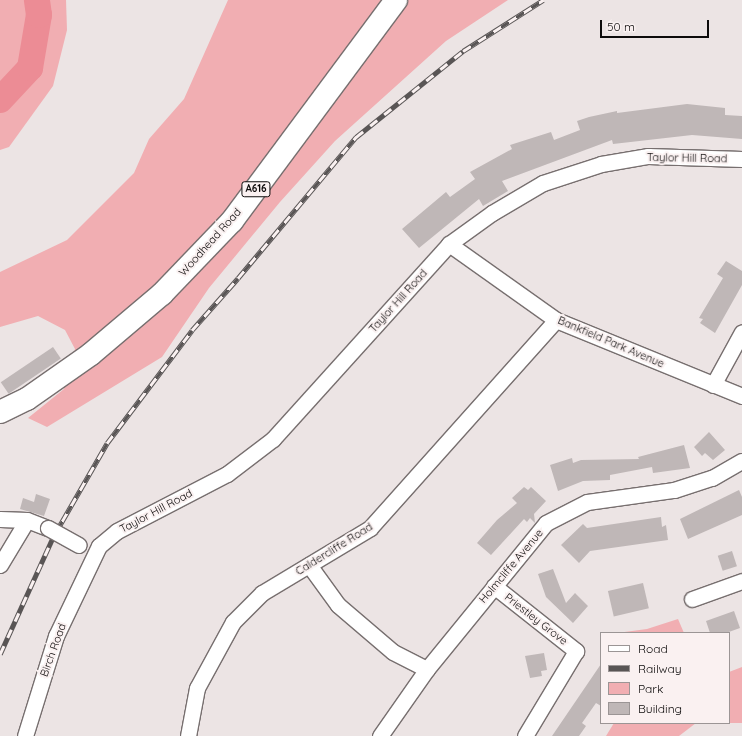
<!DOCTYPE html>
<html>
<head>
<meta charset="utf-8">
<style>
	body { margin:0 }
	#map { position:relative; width:742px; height:736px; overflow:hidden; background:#ece4e4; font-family:Quicksand,sans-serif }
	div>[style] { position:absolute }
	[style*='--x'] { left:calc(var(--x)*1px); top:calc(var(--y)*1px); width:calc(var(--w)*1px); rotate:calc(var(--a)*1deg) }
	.green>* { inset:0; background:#f1aeb2 }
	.river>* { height:26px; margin:-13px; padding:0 13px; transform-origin:13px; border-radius:13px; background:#ec8c95 }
	.building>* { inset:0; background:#bfb7b7; transform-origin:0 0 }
	.roads { filter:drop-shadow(1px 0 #776f6f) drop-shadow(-1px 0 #776f6f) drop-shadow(0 1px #776f6f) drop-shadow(0 -1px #776f6f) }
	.minor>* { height:15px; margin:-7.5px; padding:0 7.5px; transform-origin:7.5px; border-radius:7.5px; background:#fff }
	.primary>* { height:22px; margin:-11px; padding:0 11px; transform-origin:11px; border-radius:11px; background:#fff }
	.rail>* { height:4.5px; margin-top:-2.25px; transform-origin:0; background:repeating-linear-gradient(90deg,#faf1f1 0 9px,#595555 0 18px); box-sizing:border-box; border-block:1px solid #595555 }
	.bridges { filter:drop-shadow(1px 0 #776f6f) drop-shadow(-1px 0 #776f6f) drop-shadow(0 1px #776f6f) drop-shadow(0 -1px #776f6f) }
	.minor-bridge>* { height:15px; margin:-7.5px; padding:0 7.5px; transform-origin:7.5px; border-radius:7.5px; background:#fff }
	span { translate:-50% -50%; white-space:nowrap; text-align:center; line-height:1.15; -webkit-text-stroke:4px #faf1f1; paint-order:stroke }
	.shield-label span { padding:1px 3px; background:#faf1f1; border:1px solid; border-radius:3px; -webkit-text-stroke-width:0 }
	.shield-label { font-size:10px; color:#0d0b0b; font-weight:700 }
	.street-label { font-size:11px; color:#0d0b0b }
	.legend { position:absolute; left:600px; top:632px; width:130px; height:92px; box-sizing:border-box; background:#faf1f1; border:1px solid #9b9595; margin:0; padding:5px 7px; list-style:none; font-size:12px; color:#0d0b0b }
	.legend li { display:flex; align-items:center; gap:8px; height:20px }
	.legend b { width:20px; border:1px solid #9b9595 }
	.scale { position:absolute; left:600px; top:20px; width:109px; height:18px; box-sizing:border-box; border:2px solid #0d0b0b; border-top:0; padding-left:5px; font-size:12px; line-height:14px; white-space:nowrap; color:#0d0b0b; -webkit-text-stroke:3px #faf1f1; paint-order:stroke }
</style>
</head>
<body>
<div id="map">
	<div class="green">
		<i style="clip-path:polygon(0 0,66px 0,67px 30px,53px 86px,9px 147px,0 150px)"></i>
		<i style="clip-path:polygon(228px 0,508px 0,446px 41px,335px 141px,280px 202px,209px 288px,162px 357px,47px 427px,28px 418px,64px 389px,75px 349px,65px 330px,38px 316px,0 327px,0 272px,67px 240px,134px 173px,149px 139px,184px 99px)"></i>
		<i style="clip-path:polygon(678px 619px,684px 633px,617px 633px,647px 629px)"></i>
		<i style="clip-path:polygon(742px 667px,742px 723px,705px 723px,729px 723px,729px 672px)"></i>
		<i style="clip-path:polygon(614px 723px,696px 723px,679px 736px,606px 736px)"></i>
	</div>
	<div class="river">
		<i style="--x:0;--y:100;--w:44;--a:-46.8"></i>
		<i style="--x:30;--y:68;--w:54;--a:-80.4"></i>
		<i style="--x:39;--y:15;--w:15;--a:-98"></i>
	</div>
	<div class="building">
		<i style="clip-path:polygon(687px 104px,725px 108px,725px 115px,742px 116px,742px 139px,692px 135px,613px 144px,612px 140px,502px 181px,508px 191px,483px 206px,479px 199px,419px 248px,402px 229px,446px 192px,450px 197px,475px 179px,470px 172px,512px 149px,510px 145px,551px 132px,554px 140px,580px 130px,577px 121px,589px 117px,617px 111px,617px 113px)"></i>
		<i style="clip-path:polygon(726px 261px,742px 271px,742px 285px,715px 333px,700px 323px,703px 319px,699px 318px,723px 278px,717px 274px)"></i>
		<i style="left:53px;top:347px;width:14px;height:63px;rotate:56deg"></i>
		<i style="clip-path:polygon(709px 432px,725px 450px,713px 460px,705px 453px,702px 456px,694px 447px)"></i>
		<i style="clip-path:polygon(684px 445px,690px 468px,653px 473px,652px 467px,610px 475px,610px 480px,583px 481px,558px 491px,550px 465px,572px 458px,573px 463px,581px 460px,639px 459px,638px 457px)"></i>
		<i style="clip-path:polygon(524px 487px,528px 490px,531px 487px,546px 501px,534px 514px,535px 523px,530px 518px,527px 522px,524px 519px,491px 555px,477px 543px,497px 520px,517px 503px,512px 498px)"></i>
		<i style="clip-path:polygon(739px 490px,742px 497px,742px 515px,688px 539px,680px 519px)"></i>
		<i style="clip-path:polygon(36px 494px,50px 499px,44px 516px,20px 509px,23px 498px,34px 502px)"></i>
		<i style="clip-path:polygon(661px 517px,662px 527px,666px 525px,668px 540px,590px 551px,579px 563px,561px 545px,583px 524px,587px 528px)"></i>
		<i style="left:732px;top:551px;width:16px;height:15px;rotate:72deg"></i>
		<i style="clip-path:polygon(553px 569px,566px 603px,575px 593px,588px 606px,573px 623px,546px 597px,538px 574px)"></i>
		<i style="left:643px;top:583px;width:26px;height:36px;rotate:77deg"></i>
		<i style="clip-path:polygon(734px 611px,740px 628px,726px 633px,710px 633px,706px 621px)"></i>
		<i style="clip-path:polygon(544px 653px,547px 670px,541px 671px,542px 676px,530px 678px,525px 656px)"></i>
		<i style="clip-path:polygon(601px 664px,601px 706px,596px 703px,582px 723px,586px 726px,579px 736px,552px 736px)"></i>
	</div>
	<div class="roads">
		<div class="minor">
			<i style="--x:449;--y:244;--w:131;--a:35.4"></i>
			<i style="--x:556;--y:320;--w:201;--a:22.2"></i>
			<i style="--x:713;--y:385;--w:60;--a:-61.3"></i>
			<i style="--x:0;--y:519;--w:27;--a:2"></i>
			<i style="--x:27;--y:520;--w:22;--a:21"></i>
			<i style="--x:0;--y:565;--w:52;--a:-59"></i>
			<i style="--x:309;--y:565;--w:49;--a:54.1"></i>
			<i style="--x:338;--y:605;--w:72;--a:40.5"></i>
			<i style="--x:393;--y:652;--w:38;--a:27"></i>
			<i style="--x:494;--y:586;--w:105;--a:38.4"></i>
			<i style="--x:576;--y:651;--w:99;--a:121"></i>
			<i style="--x:692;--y:599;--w:53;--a:-19.8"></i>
			<i style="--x:25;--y:736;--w:105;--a:-72.8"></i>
			<i style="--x:56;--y:636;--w:100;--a:-64.5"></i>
			<i style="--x:99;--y:546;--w:23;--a:-40"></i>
			<i style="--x:117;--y:531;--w:124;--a:-27.4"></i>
			<i style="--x:227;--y:474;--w:58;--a:-37.3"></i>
			<i style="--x:273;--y:439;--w:263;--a:-47.9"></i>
			<i style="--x:449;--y:244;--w:53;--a:-35.8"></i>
			<i style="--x:492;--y:213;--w:59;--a:-30.5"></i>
			<i style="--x:543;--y:183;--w:61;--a:-18.1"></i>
			<i style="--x:601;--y:164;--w:48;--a:-9.7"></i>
			<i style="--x:648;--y:156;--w:94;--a:1.8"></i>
			<i style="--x:188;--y:736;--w:49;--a:-79.4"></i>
			<i style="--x:197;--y:688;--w:75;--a:-61.4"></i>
			<i style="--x:233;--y:622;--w:41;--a:-45"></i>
			<i style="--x:262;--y:593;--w:126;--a:-31"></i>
			<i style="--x:370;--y:528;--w:279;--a:-48.2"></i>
			<i style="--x:380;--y:736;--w:82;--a:-55"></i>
			<i style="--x:427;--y:669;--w:188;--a:-50.8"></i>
			<i style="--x:546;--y:523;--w:46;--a:-27.1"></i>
			<i style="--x:587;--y:502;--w:88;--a:-7.9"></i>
			<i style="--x:674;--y:490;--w:40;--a:-18"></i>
			<i style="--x:712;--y:478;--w:34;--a:-30"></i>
		</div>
		<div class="primary">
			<i style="--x:0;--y:412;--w:30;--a:-26"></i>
			<i style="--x:27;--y:399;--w:78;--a:-35.1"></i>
			<i style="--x:91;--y:354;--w:93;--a:-40.2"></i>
			<i style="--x:162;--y:294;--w:101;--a:-46.2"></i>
			<i style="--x:232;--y:221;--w:275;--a:-53.4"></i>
		</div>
	</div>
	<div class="rail">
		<i style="--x:0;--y:654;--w:128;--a:-65.6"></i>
		<i style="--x:53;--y:537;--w:108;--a:-60.1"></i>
		<i style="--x:107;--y:443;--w:141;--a:-53"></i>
		<i style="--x:192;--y:330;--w:69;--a:-48.5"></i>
		<i style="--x:238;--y:278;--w:184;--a:-50.1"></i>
		<i style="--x:356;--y:137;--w:137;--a:-38.8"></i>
		<i style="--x:463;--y:51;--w:95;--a:-32.5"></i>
	</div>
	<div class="bridges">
		<div class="minor-bridge">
			<i style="--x:48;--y:528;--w:35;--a:29"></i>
		</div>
	</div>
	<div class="shield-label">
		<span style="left:256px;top:189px">A616</span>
	</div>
	<div class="street-label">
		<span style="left:687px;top:158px;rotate:1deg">Taylor Hill Road</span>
		<span style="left:210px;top:242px;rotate:-48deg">Woodhead Road</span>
		<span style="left:398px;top:301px;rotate:-48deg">Taylor Hill Road</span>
		<span style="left:611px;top:342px;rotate:23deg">Bankfield Park Avenue</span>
		<span style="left:156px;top:511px;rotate:-28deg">Taylor Hill Road</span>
		<span style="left:334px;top:549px;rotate:-32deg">Caldercliffe Road</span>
		<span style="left:511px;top:566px;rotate:-50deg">Holmcliffe Avenue</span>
		<span style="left:536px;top:619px;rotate:38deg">Priestley Grove</span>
		<span style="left:53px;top:650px;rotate:-70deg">Birch Road</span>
	</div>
	<ul class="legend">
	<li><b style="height:5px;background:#fff"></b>Road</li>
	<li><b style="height:5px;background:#595555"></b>Railway</li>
	<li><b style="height:11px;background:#f1aeb2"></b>Park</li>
	<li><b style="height:11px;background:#bfb7b7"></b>Building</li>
	</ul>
	<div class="scale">50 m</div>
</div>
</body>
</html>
